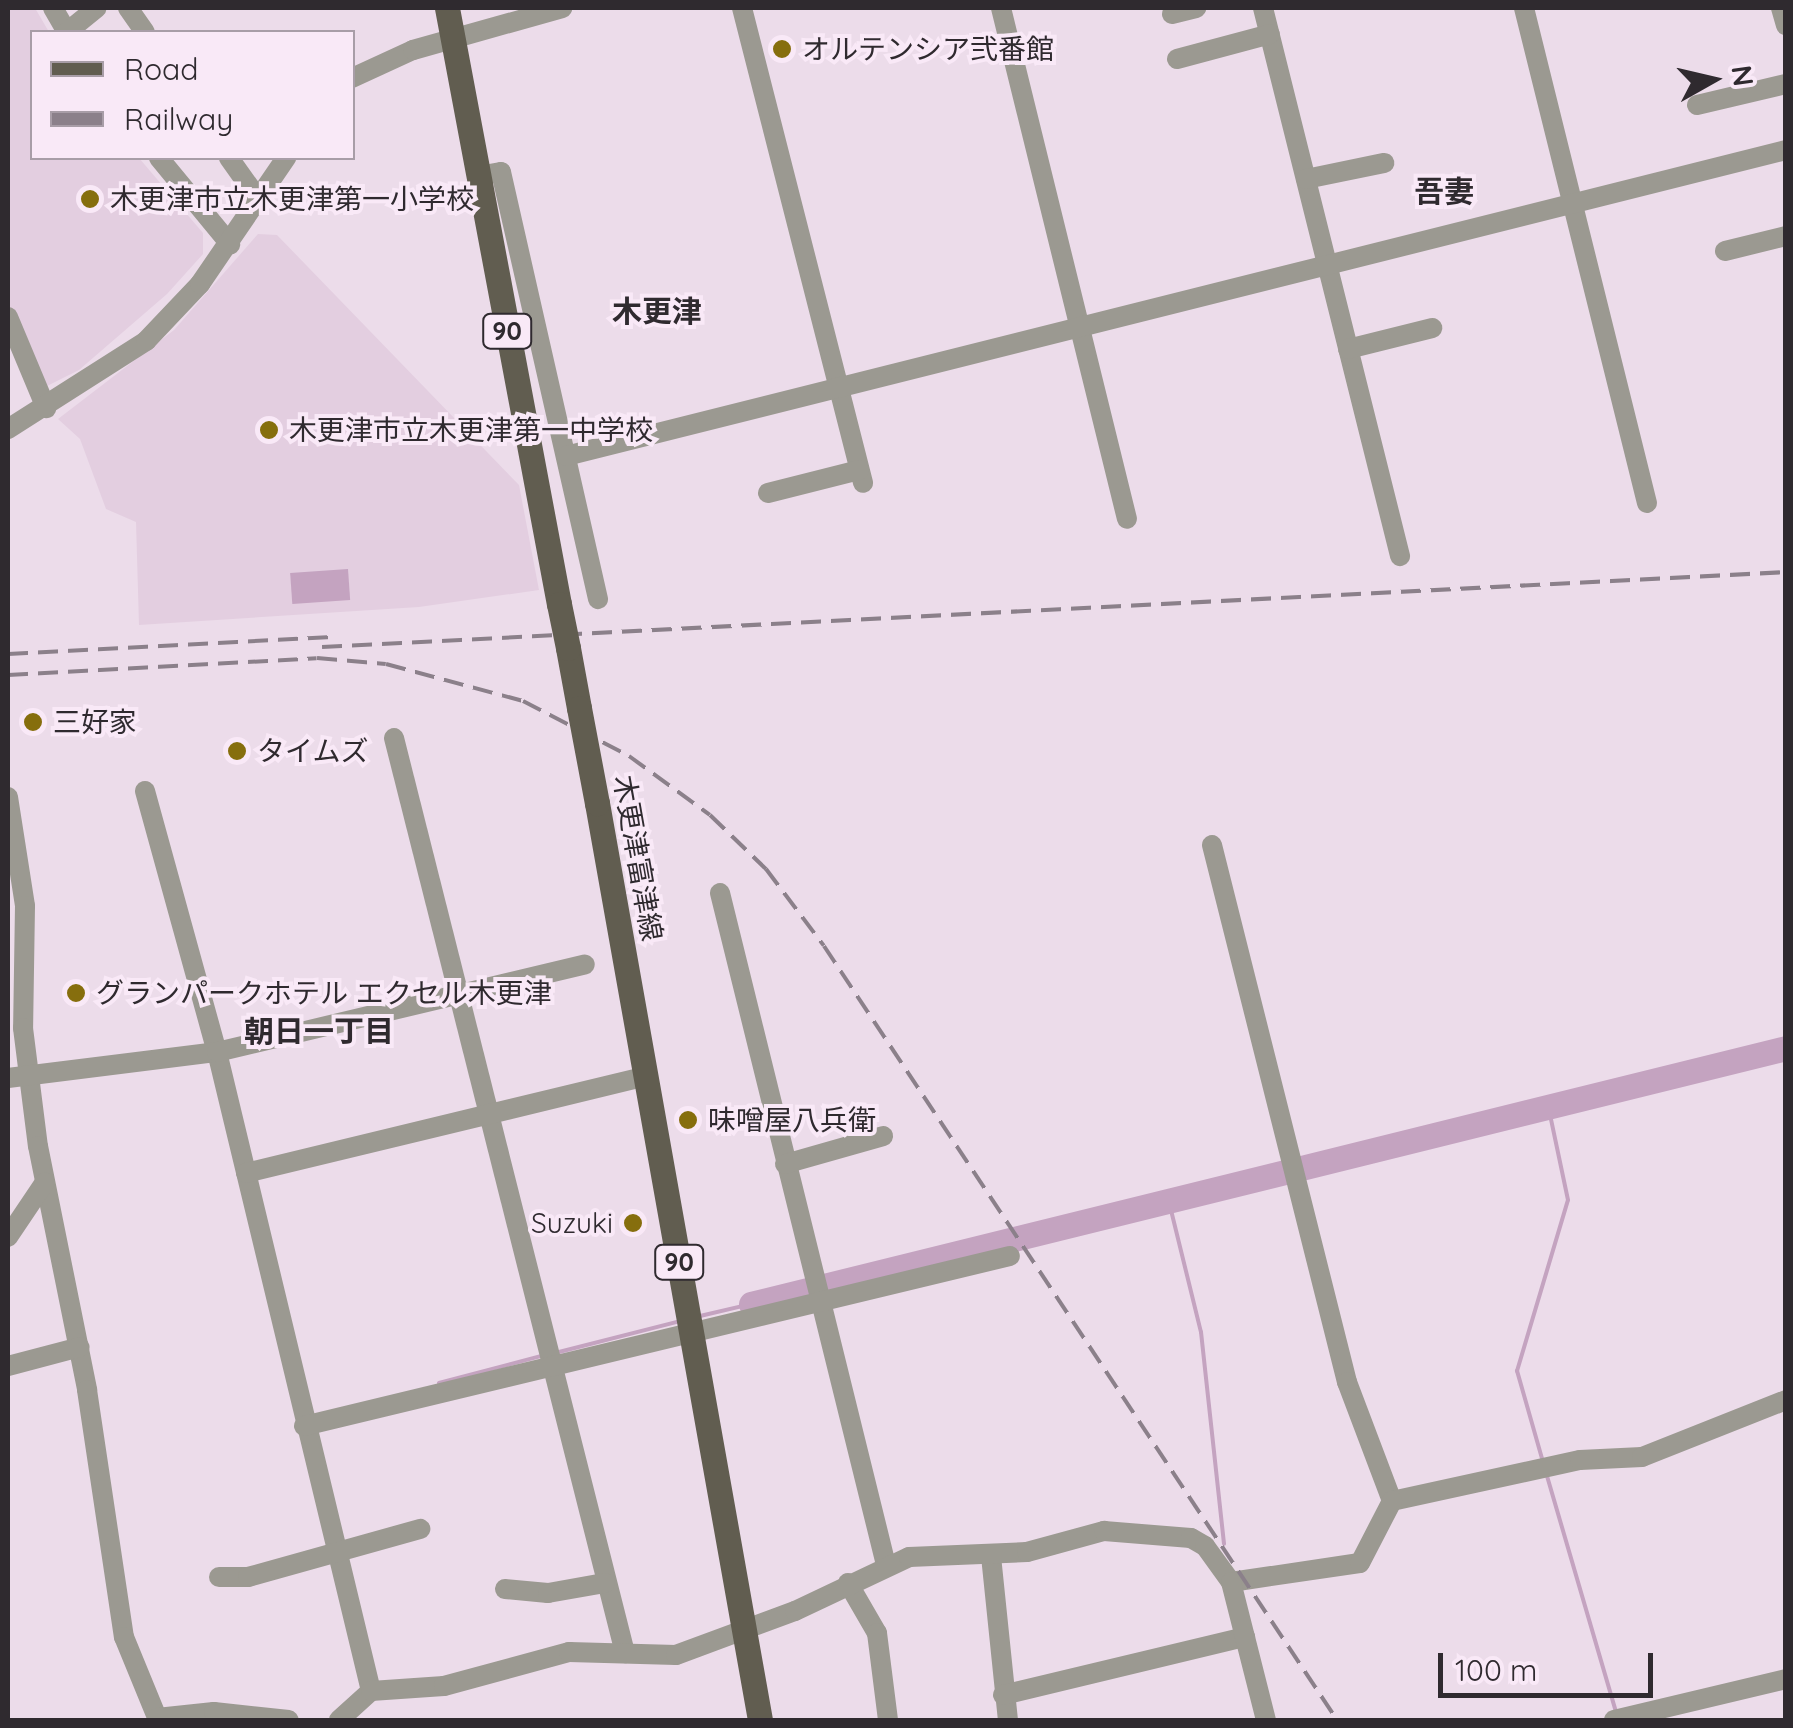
<!DOCTYPE html>
<html>
<head>
<meta charset="utf-8">
<style>
	body { margin:0 }
	#map { position:relative; width:1793px; height:1728px; overflow:hidden; background:#ecdcea; font-family:Quicksand,"Noto Sans JP",sans-serif }
	div>[style] { position:absolute }
	[style*='--x'] { left:calc(var(--x)*1px); top:calc(var(--y)*1px); width:calc(var(--w)*1px); rotate:calc(var(--a)*1deg) }
	.built>* { inset:0; background:#e3cee0 }
	.water>* { inset:0; background:#c4a3c0; transform-origin:0 0 }
	.stream>* { height:4px; margin:-2px; padding:0 2px; transform-origin:2px; border-radius:2px; background:#c4a3c0 }
	.river>* { height:25px; margin:-12.5px; padding:0 12.5px; transform-origin:12.5px; border-radius:12.5px; background:#c4a3c0 }
	.minor>* { height:20px; margin:-10px; padding:0 10px; transform-origin:10px; border-radius:10px; background:#9b9991 }
	.major>* { height:25px; margin:-12.5px; padding:0 12.5px; transform-origin:12.5px; border-radius:12.5px; background:#615d50 }
	.rail>* { height:4px; margin-top:-2px; transform-origin:0; background:repeating-linear-gradient(90deg,#8b808a 0 20px,transparent 0 30px) }
	.major-bridge>* { height:25px; margin:-12.5px; padding:0 12.5px; transform-origin:12.5px; border-radius:12.5px; background:#615d50 }
	.dots>* { width:28px; height:28px; translate:-50% -50%; box-sizing:border-box; border:5px solid #f9e9f7; border-radius:50% }
	span { translate:-50% -50%; white-space:nowrap; text-align:center; line-height:1.15; -webkit-text-stroke:8px #f9e9f7; paint-order:stroke }
	.shield-label span { padding:2px 8px; background:#f9e9f7; border:2px solid; border-radius:8px; -webkit-text-stroke-width:0 }
	.shield-label { font-size:25px; color:#2f2a2f; font-weight:700 }
	.poi-label { font-size:28px; color:#2f2a2f }
	.left { translate:0 -50%; text-align:left }
	.right { translate:-100% -50%; text-align:right }
	.street-label { font-size:28px; color:#2f2a2f }
	.neighbourhood-label { font-size:30px; color:#2f2a2f; font-weight:700 }
	.frame { position:absolute; inset:0; border:10px solid #2f2a2f; pointer-events:none }
	.legend { position:absolute; left:30px; top:30px; width:325px; height:130px; box-sizing:border-box; background:#f9e9f7; border:2px solid #a89da7; margin:0; padding:12px 18px; list-style:none; font-size:30px; color:#2f2a2f }
	.legend li { display:flex; align-items:center; gap:20px; height:50px }
	.legend b { width:50px; border:2px solid #a89da7 }
	.north { position:absolute; left:1663px; top:30px; width:100px; height:100px; -webkit-text-stroke:8px #f9e9f7; paint-order:stroke; rotate:82deg; font-size:28px; font-weight:700; line-height:40px; text-align:center; color:#2f2a2f }
	.north::after { content:''; display:block; margin:auto; width:35px; height:45px; background:#2f2a2f; clip-path:polygon(50% 0,100% 100%,50% 72%,0 100%) }
	.scale { position:absolute; left:1438px; top:1653px; width:215px; height:45px; box-sizing:border-box; border:5px solid #2f2a2f; border-top:0; padding-left:12px; font-size:30px; line-height:35px; white-space:nowrap; color:#2f2a2f; -webkit-text-stroke:8px #f9e9f7; paint-order:stroke }
</style>
</head>
<body>
<div id="map">
	<div class="built">
		<i style="clip-path:polygon(8px 8px,35px 8px,49px 32px,32px 32px,32px 158px,139px 158px,203px 233px,203px 254px,167px 294px,79px 370px,43px 388px,8px 303px)"></i>
		<i style="clip-path:polygon(258px 234px,277px 235px,519px 485px,539px 590px,419px 607px,139px 625px,136px 522px,106px 509px,80px 439px,58px 419px,174px 330px)"></i>
	</div>
	<div class="water">
		<i style="left:348px;top:569px;width:31px;height:58px;rotate:86deg"></i>
	</div>
	<div class="stream">
		<i style="--x:1169;--y:1202;--w:134;--a:76.2"></i>
		<i style="--x:1201;--y:1332;--w:213;--a:83.8"></i>
		<i style="--x:700;--y:1316;--w:52;--a:-13.2"></i>
		<i style="--x:555;--y:1353;--w:130;--a:-14.3"></i>
		<i style="--x:439;--y:1383;--w:106;--a:-14.8"></i>
		<i style="--x:1543;--y:1462;--w:95;--a:-105.9"></i>
		<i style="--x:1517;--y:1371;--w:178;--a:-73.4"></i>
		<i style="--x:1568;--y:1200;--w:97;--a:-101.9"></i>
		<i style="--x:1547;--y:1476;--w:246;--a:73.7"></i>
	</div>
	<div class="river">
		<i style="--x:751;--y:1304;--w:1066;--a:-13.89"></i>
	</div>
	<div class="minor">
		<i style="--x:53;--y:8;--w:28;--a:60"></i>
		<i style="--x:128;--y:8;--w:29;--a:55"></i>
		<i style="--x:742;--y:8;--w:490;--a:75.7"></i>
		<i style="--x:1001;--y:8;--w:526;--a:76.15"></i>
		<i style="--x:1263;--y:8;--w:565;--a:75.96"></i>
		<i style="--x:1524;--y:8;--w:510;--a:76.05"></i>
		<i style="--x:1781;--y:8;--w:18;--a:74"></i>
		<i style="--x:1172;--y:14;--w:25;--a:-14"></i>
		<i style="--x:67;--y:32;--w:38;--a:-39"></i>
		<i style="--x:1177;--y:59;--w:96;--a:-15"></i>
		<i style="--x:352;--y:78;--w:67;--a:-24.7"></i>
		<i style="--x:413;--y:50;--w:155;--a:-15.7"></i>
		<i style="--x:1697;--y:105;--w:91;--a:-13.3"></i>
		<i style="--x:159;--y:158;--w:112;--a:50.5"></i>
		<i style="--x:229;--y:158;--w:52;--a:54.5"></i>
		<i style="--x:478;--y:176;--w:23;--a:-10"></i>
		<i style="--x:501;--y:172;--w:438;--a:77.2"></i>
		<i style="--x:1306;--y:179;--w:80;--a:-11.6"></i>
		<i style="--x:1725;--y:251;--w:63;--a:-13.8"></i>
		<i style="--x:8;--y:317;--w:99;--a:67.3"></i>
		<i style="--x:1348;--y:349;--w:87;--a:-14"></i>
		<i style="--x:8;--y:429;--w:164;--a:-32.5"></i>
		<i style="--x:146;--y:341;--w:79;--a:-46.5"></i>
		<i style="--x:200;--y:284;--w:153;--a:-55.7"></i>
		<i style="--x:566;--y:456;--w:1258;--a:-14.08"></i>
		<i style="--x:768;--y:493;--w:94;--a:-14.2"></i>
		<i style="--x:394;--y:738;--w:944;--a:75.83"></i>
		<i style="--x:145;--y:791;--w:271;--a:74.6"></i>
		<i style="--x:217;--y:1052;--w:657;--a:76.45"></i>
		<i style="--x:8;--y:797;--w:110;--a:81.1"></i>
		<i style="--x:25;--y:906;--w:122;--a:90.9"></i>
		<i style="--x:23;--y:1028;--w:119;--a:82.8"></i>
		<i style="--x:38;--y:1146;--w:249;--a:78.6"></i>
		<i style="--x:87;--y:1390;--w:250;--a:81.5"></i>
		<i style="--x:124;--y:1637;--w:90;--a:67.7"></i>
		<i style="--x:1212;--y:845;--w:554;--a:75.89"></i>
		<i style="--x:1347;--y:1382;--w:127;--a:69.3"></i>
		<i style="--x:720;--y:893;--w:692;--a:76.12"></i>
		<i style="--x:8;--y:1078;--w:211;--a:-7.1"></i>
		<i style="--x:217;--y:1052;--w:378;--a:-13.4"></i>
		<i style="--x:785;--y:1164;--w:102;--a:-15.9"></i>
		<i style="--x:246;--y:1173;--w:413;--a:-13.6"></i>
		<i style="--x:8;--y:1237;--w:66;--a:-56.1"></i>
		<i style="--x:8;--y:1366;--w:74;--a:-14.8"></i>
		<i style="--x:304;--y:1426;--w:726;--a:-13.54"></i>
		<i style="--x:1392;--y:1501;--w:192;--a:-12.3"></i>
		<i style="--x:1580;--y:1460;--w:62;--a:-2.8"></i>
		<i style="--x:1642;--y:1457;--w:155;--a:-21.6"></i>
		<i style="--x:991;--y:1556;--w:165;--a:84.1"></i>
		<i style="--x:219;--y:1577;--w:29;--a:0"></i>
		<i style="--x:248;--y:1577;--w:179;--a:-15.6"></i>
		<i style="--x:1231;--y:1582;--w:130;--a:-8.4"></i>
		<i style="--x:1360;--y:1563;--w:70;--a:-62.7"></i>
		<i style="--x:848;--y:1583;--w:58;--a:59.9"></i>
		<i style="--x:877;--y:1633;--w:88;--a:82.8"></i>
		<i style="--x:505;--y:1589;--w:43;--a:5.3"></i>
		<i style="--x:548;--y:1593;--w:58;--a:-10"></i>
		<i style="--x:1003;--y:1695;--w:249;--a:-13.5"></i>
		<i style="--x:157;--y:1718;--w:57;--a:-6"></i>
		<i style="--x:214;--y:1712;--w:75;--a:6.1"></i>
		<i style="--x:339;--y:1720;--w:43;--a:-42.2"></i>
		<i style="--x:371;--y:1691;--w:73;--a:-3.9"></i>
		<i style="--x:444;--y:1686;--w:130;--a:-15.2"></i>
		<i style="--x:569;--y:1652;--w:107;--a:1.6"></i>
		<i style="--x:676;--y:1655;--w:127;--a:-20.3"></i>
		<i style="--x:795;--y:1611;--w:126;--a:-25.3"></i>
		<i style="--x:909;--y:1557;--w:118;--a:-2.4"></i>
		<i style="--x:1027;--y:1552;--w:80;--a:-15.3"></i>
		<i style="--x:1104;--y:1531;--w:87;--a:4.6"></i>
		<i style="--x:1191;--y:1538;--w:16;--a:30"></i>
		<i style="--x:1205;--y:1546;--w:44;--a:54.2"></i>
		<i style="--x:1231;--y:1582;--w:142;--a:75.8"></i>
		<i style="--x:1614;--y:1720;--w:177;--a:-13.4"></i>
	</div>
	<div class="major">
		<i style="--x:447;--y:8;--w:606;--a:79.36"></i>
		<i style="--x:568;--y:648;--w:61;--a:79.6"></i>
		<i style="--x:597;--y:803;--w:931;--a:79.92"></i>
	</div>
	<div class="rail">
		<i style="--x:322;--y:647;--w:1466;--a:-2.93"></i>
		<i style="--x:8;--y:654;--w:329;--a:-3"></i>
		<i style="--x:8;--y:675;--w:309;--a:-3.1"></i>
		<i style="--x:317;--y:658;--w:69;--a:5"></i>
		<i style="--x:386;--y:664;--w:142;--a:15.1"></i>
		<i style="--x:523;--y:701;--w:119;--a:27.4"></i>
		<i style="--x:629;--y:756;--w:100;--a:36.1"></i>
		<i style="--x:710;--y:815;--w:78;--a:44"></i>
		<i style="--x:766;--y:869;--w:96;--a:53"></i>
		<i style="--x:824;--y:946;--w:929;--a:56.46"></i>
	</div>
	<div class="major-bridge">
		<i style="--x:559;--y:604;--w:45;--a:78.4"></i>
		<i style="--x:579;--y:708;--w:97;--a:79.3"></i>
	</div>
	<div class="dots">
		<i style="left:782px;top:49px;background:#866e0d"></i>
		<i style="left:90px;top:199px;background:#866e0d"></i>
		<i style="left:269px;top:430px;background:#866e0d"></i>
		<i style="left:33px;top:722px;background:#866e0d"></i>
		<i style="left:237px;top:751px;background:#866e0d"></i>
		<i style="left:76px;top:993px;background:#866e0d"></i>
		<i style="left:688px;top:1120px;background:#866e0d"></i>
		<i style="left:633px;top:1223px;background:#866e0d"></i>
	</div>
	<div class="shield-label">
		<span style="left:507px;top:331px">90</span>
		<span style="left:679px;top:1262px">90</span>
	</div>
	<div class="poi-label">
		<span class="left" style="left:802px;top:49px">オルテンシア弐番館</span>
		<span class="left" style="left:110px;top:199px">木更津市立木更津第一小学校</span>
		<span class="left" style="left:289px;top:430px">木更津市立木更津第一中学校</span>
		<span class="left" style="left:53px;top:722px">三好家</span>
		<span class="left" style="left:257px;top:751px">タイムズ</span>
		<span class="left" style="left:96px;top:993px">グランパークホテル エクセル木更津</span>
		<span class="left" style="left:708px;top:1120px">味噌屋八兵衛</span>
		<span class="right" style="left:613px;top:1223px">Suzuki</span>
	</div>
	<div class="street-label">
		<span style="left:638px;top:858px;rotate:80deg">木更津富津線</span>
	</div>
	<div class="neighbourhood-label">
		<span style="left:1444px;top:191px">吾妻</span>
		<span style="left:657px;top:311px">木更津</span>
		<span style="left:319px;top:1031px">朝日一丁目</span>
	</div>
	<div class="frame"></div>
	<ul class="legend">
	<li><b style="height:12px;background:#615d50"></b>Road</li>
	<li><b style="height:12px;background:#8b808a"></b>Railway</li>
	</ul>
	<div class="north">N</div>
	<div class="scale">100 m</div>
</div>
</body>
</html>
